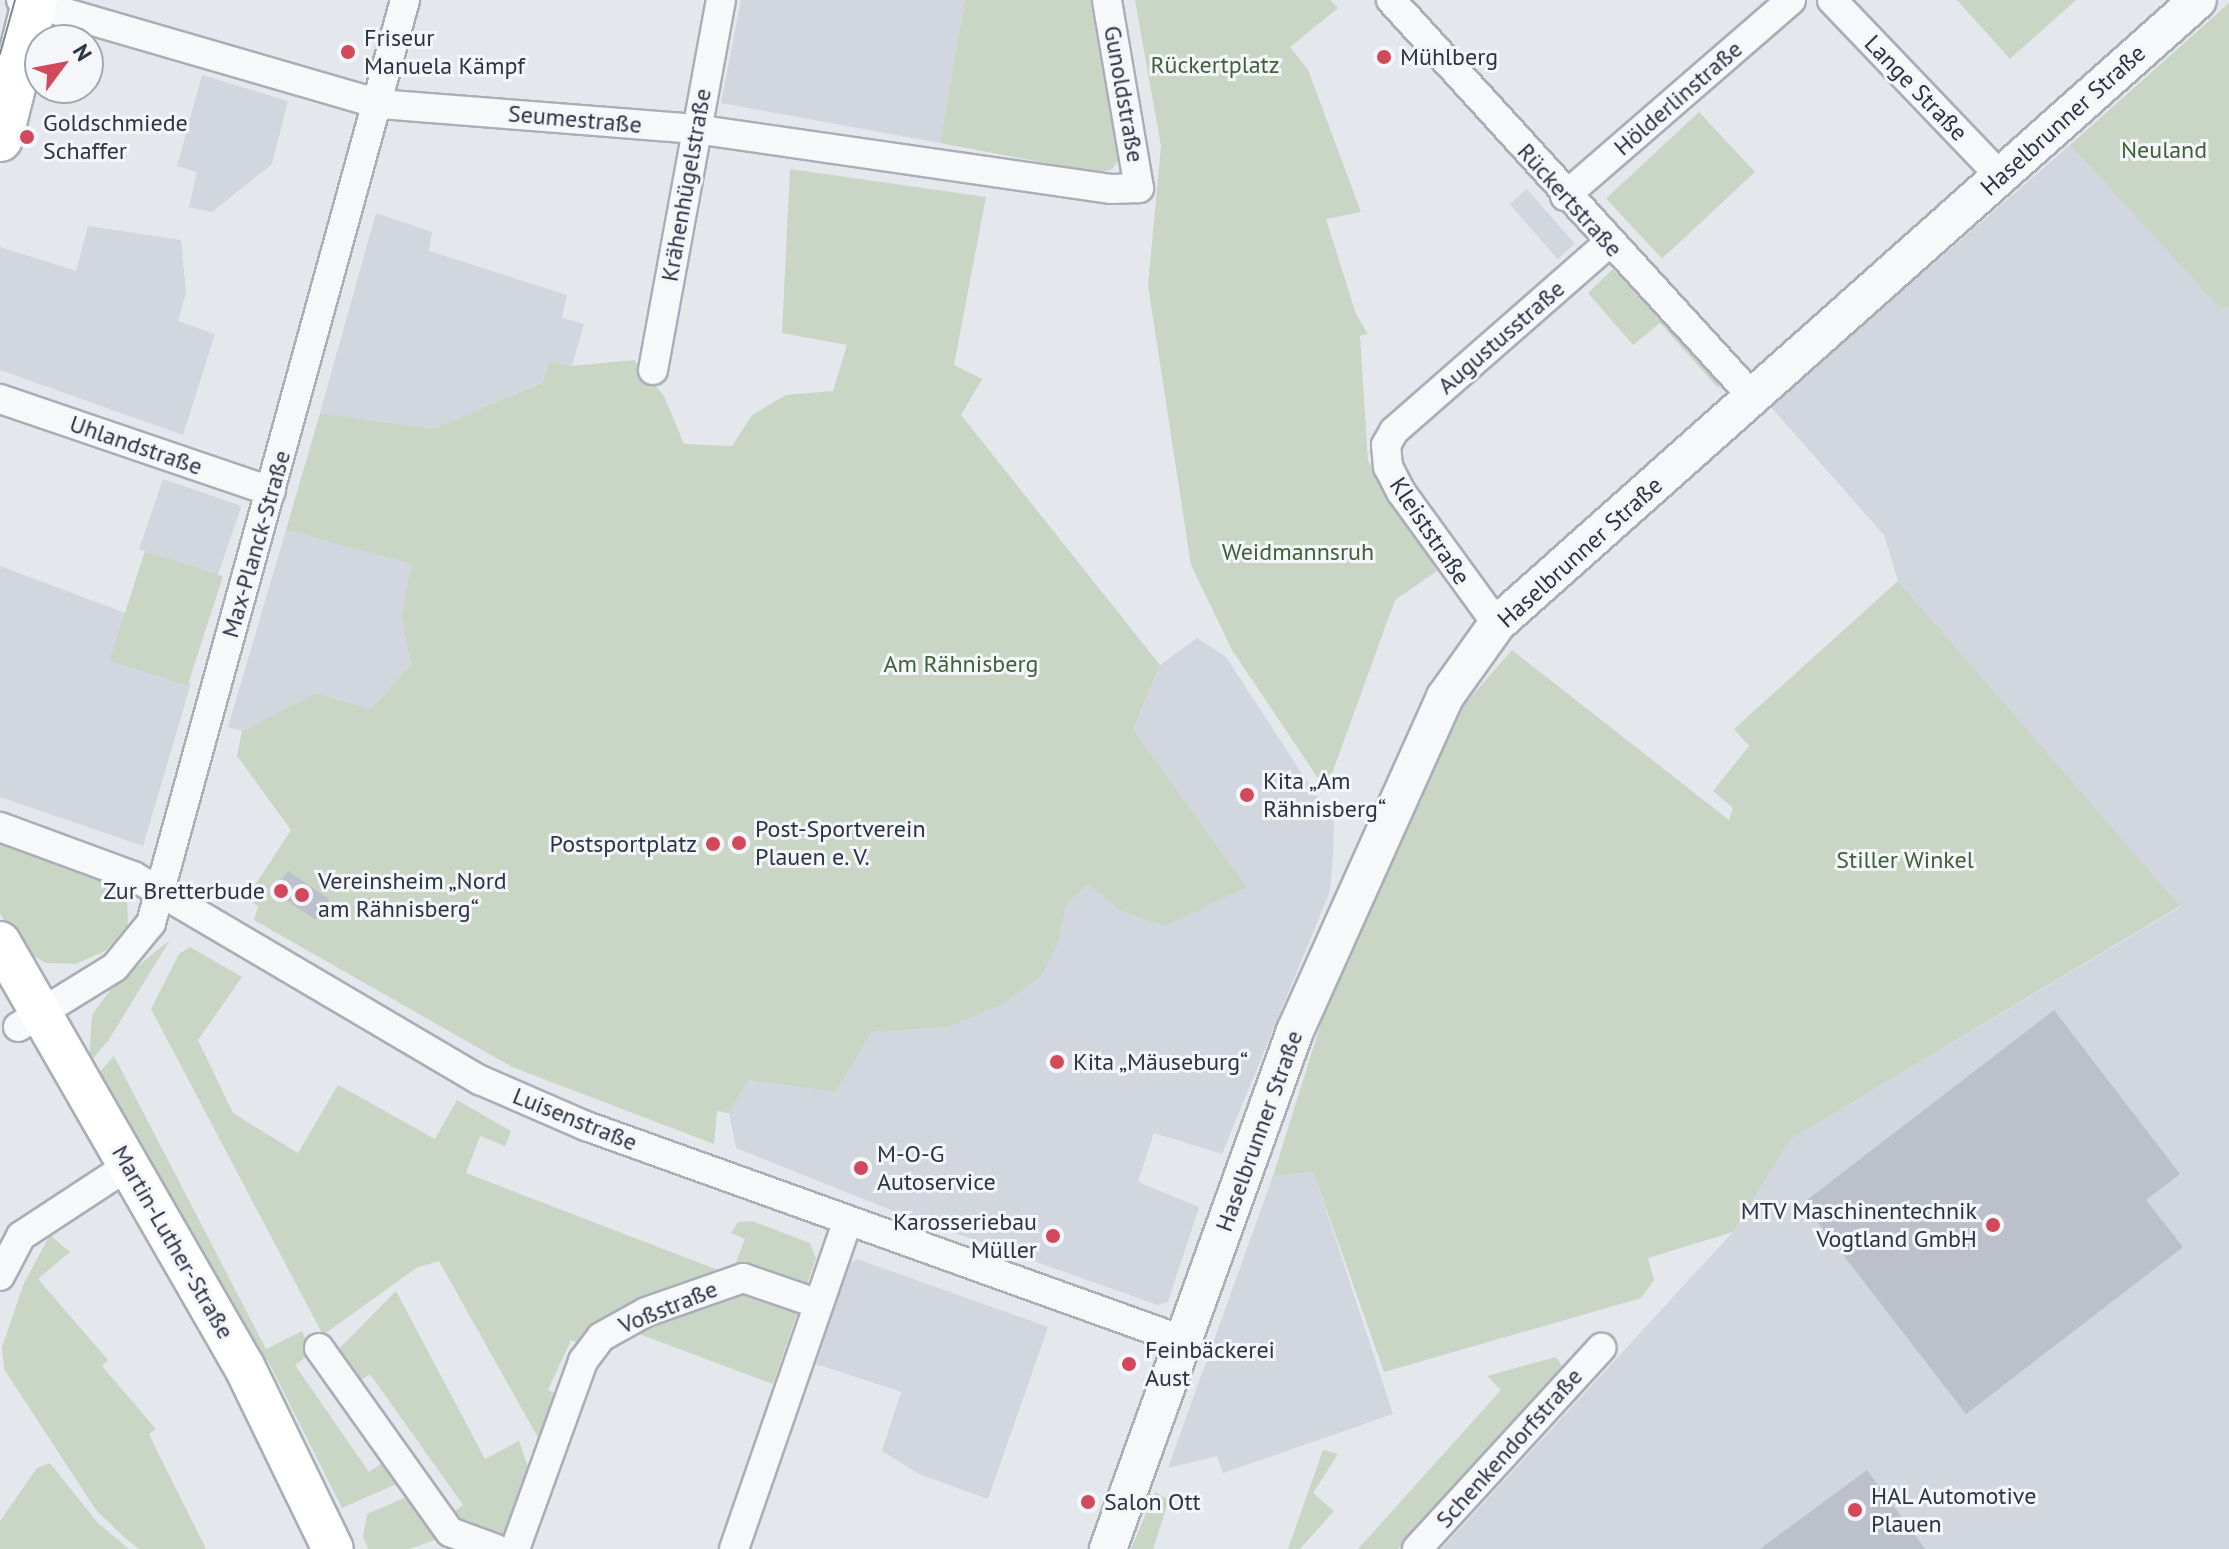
<!DOCTYPE html>
<html>
<head>
<meta charset="utf-8">
<style>
	body { margin:0 }
	#map { position:relative; width:2229px; height:1549px; overflow:hidden; background:#e4e7ec; font-family:"PT Sans",sans-serif }
	div>[style] { position:absolute }
	[style*='--x'] { left:calc(var(--x)*1px); top:calc(var(--y)*1px); width:calc(var(--w)*1px); rotate:calc(var(--a)*1deg) }
	.built>* { inset:0; background:#d2d6de; transform-origin:0 0 }
	.green>* { inset:0; background:#c9d6c5; transform-origin:0 0 }
	.building>* { inset:0; background:#bbc0ca; transform-origin:0 0 }
	.roads { filter:drop-shadow(2px 0 #a9aeb7) drop-shadow(-2px 0 #a9aeb7) drop-shadow(0 2px #a9aeb7) drop-shadow(0 -2px #a9aeb7) }
	.minor>* { height:28px; margin:-14px; padding:0 14px; transform-origin:14px; border-radius:14px; background:#f7f8fa }
	.tertiary>* { height:36px; margin:-18px; padding:0 18px; transform-origin:18px; border-radius:18px; background:#f7f8fa }
	.secondary>* { height:40px; margin:-20px; padding:0 20px; transform-origin:20px; border-radius:20px; background:#fff }
	.primary>* { height:44px; margin:-22px; padding:0 22px; transform-origin:22px; border-radius:22px; background:#fff }
	.tram>* { height:2px; margin:-1px; padding:0 1px; transform-origin:1px; border-radius:1px; background:#7d8696 }
	.dots>* { width:22px; height:22px; translate:-50% -50%; box-sizing:border-box; border:4px solid #f4f6f9; border-radius:50% }
	span { translate:-50% -50%; white-space:nowrap; text-align:center; line-height:1.15; -webkit-text-stroke:6px #f4f6f9; paint-order:stroke }
	.poi-label { font-size:24px; color:#2b3445 }
	.left { translate:0 -50%; text-align:left }
	.right { translate:-100% -50%; text-align:right }
	.park-label { font-size:24px; color:#3f6138 }
	.street-label { font-size:24px; color:#2b3445 }
	.north { position:absolute; left:24px; top:24px; width:80px; height:80px; box-sizing:border-box; background:#f4f6f9; border:2px solid #a4a8b1; border-radius:50%; rotate:58deg; font-size:22px; font-weight:700; line-height:32px; text-align:center; color:#2b3445 }
	.north::after { content:''; display:block; margin:auto; width:28px; height:36px; background:#d1495b; clip-path:polygon(50% 0,100% 100%,50% 72%,0 100%) }
</style>
</head>
<body>
<div id="map">
	<div class="built">
		<i style="clip-path:polygon(741px 0,965px 0,940px 143px,721px 103px)"></i>
		<i style="clip-path:polygon(202px 75px,288px 101px,272px 164px,212px 212px,189px 207px,197px 172px,177px 166px)"></i>
		<i style="clip-path:polygon(2070px 145px,2219px 306px,2229px 307px,2229px 1549px,1441px 1549px,1733px 1232px,1790px 1140px,2180px 907px,1898px 581px,1884px 535px,1770px 406px)"></i>
		<i style="left:1527px;top:189px;width:73px;height:23px;rotate:49deg"></i>
		<i style="clip-path:polygon(376px 213px,432px 232px,429px 251px,567px 295px,562px 318px,584px 324px,572px 366px,549px 361px,544px 381px,433px 429px,320px 413px)"></i>
		<i style="clip-path:polygon(88px 226px,181px 240px,186px 293px,178px 321px,215px 334px,183px 435px,0 370px,0 247px,76px 271px)"></i>
		<i style="left:163px;top:479px;width:83px;height:74px;rotate:19deg"></i>
		<i style="clip-path:polygon(286px 530px,413px 563px,401px 616px,411px 665px,370px 709px,316px 693px,242px 731px,228px 727px)"></i>
		<i style="clip-path:polygon(0 566px,128px 614px,116px 662px,191px 683px,143px 846px,0 797px)"></i>
		<i style="clip-path:polygon(1197px 638px,1226px 657px,1334px 823px,1333px 855px,1330px 891px,1222px 1154px,1154px 1133px,1138px 1182px,1199px 1207px,1168px 1302px,1158px 1305px,906px 1216px,736px 1148px,729px 1113px,749px 1080px,836px 1092px,872px 1032px,947px 1027px,1058px 943px,1067px 903px,1088px 883px,1121px 911px,1247px 887px,1133px 729px,1160px 665px)"></i>
		<i style="clip-path:polygon(1313px 1170px,1393px 1414px,1223px 1473px,1217px 1456px,1168px 1468px,1273px 1176px)"></i>
		<i style="clip-path:polygon(857px 1259px,1048px 1327px,988px 1499px,919px 1474px,882px 1451px,901px 1392px,816px 1364px,849px 1264px)"></i>
	</div>
	<div class="green">
		<i style="clip-path:polygon(965px 0,1090px 0,1119px 160px,1112px 169px,1099px 173px,940px 143px)"></i>
		<i style="clip-path:polygon(1135px 0,1330px 0,1338px 8px,1290px 47px,1308px 70px,1361px 212px,1326px 219px,1356px 314px,1368px 334px,1360px 336px,1368px 461px,1437px 571px,1395px 600px,1326px 790px,1232px 650px,1191px 565px,1148px 285px,1161px 146px)"></i>
		<i style="clip-path:polygon(1957px 0,2076px 0,2010px 59px)"></i>
		<i style="clip-path:polygon(2229px 3px,2229px 307px,2219px 307px,2070px 145px)"></i>
		<i style="left:1699px;top:112px;width:82px;height:127px;rotate:47deg"></i>
		<i style="clip-path:polygon(790px 169px,986px 197px,954px 365px,982px 379px,961px 415px,1160px 665px,1133px 729px,1247px 887px,1165px 926px,1121px 911px,1088px 884px,1067px 903px,1058px 943px,1041px 976px,1003px 1004px,947px 1027px,872px 1032px,836px 1092px,749px 1080px,729px 1113px,717px 1111px,714px 1144px,512px 1067px,254px 920px,258px 906px,246px 899px,291px 830px,237px 756px,242px 731px,316px 693px,370px 709px,411px 665px,401px 616px,412px 564px,286px 530px,320px 413px,433px 429px,543px 382px,549px 361px,572px 366px,634px 360px,664px 396px,684px 444px,732px 446px,752px 415px,786px 395px,833px 391px,847px 345px,782px 333px)"></i>
		<i style="clip-path:polygon(1613px 269px,1720px 384px,1719px 389px,1660px 323px,1633px 345px,1588px 293px)"></i>
		<i style="left:145px;top:551px;width:82px;height:115px;rotate:18deg"></i>
		<i style="clip-path:polygon(1898px 581px,2180px 906px,1790px 1140px,1733px 1232px,1648px 1258px,1654px 1280px,1641px 1298px,1384px 1372px,1313px 1171px,1273px 1176px,1349px 934px,1456px 714px,1512px 650px,1729px 820px,1733px 808px,1713px 791px,1749px 746px,1734px 729px)"></i>
		<i style="clip-path:polygon(0 837px,127px 891px,128px 926px,105px 951px,76px 964px,46px 963px,20px 948px,0 913px)"></i>
		<i style="clip-path:polygon(170px 940px,108px 1041px,89px 1063px,92px 1015px,114px 985px)"></i>
		<i style="clip-path:polygon(190px 947px,242px 977px,198px 1040px,233px 1113px,298px 1153px,338px 1085px,435px 1139px,457px 1100px,511px 1131px,505px 1146px,480px 1136px,466px 1173px,731px 1275px,745px 1239px,731px 1233px,738px 1222px,752px 1221px,810px 1243px,816px 1258px,807px 1284px,778px 1279px,586px 1346px,571px 1340px,548px 1390px,563px 1397px,541px 1443px,439px 1261px,416px 1268px,323px 1335px,151px 1009px,179px 954px)"></i>
		<i style="clip-path:polygon(114px 1056px,266px 1349px,302px 1331px,311px 1353px,295px 1365px,369px 1472px,384px 1462px,396px 1484px,342px 1508px,268px 1361px,255px 1356px,98px 1074px)"></i>
		<i style="clip-path:polygon(50px 1235px,70px 1252px,38px 1279px,108px 1360px,102px 1366px,156px 1429px,149px 1434px,155px 1447px,206px 1549px,139px 1549px,123px 1536px,96px 1510px,4px 1369px,2px 1347px,24px 1283px)"></i>
		<i style="clip-path:polygon(396px 1291px,485px 1459px,519px 1441px,530px 1473px,506px 1538px,448px 1516px,463px 1505px,370px 1374px,354px 1385px,334px 1354px)"></i>
		<i style="clip-path:polygon(749px 1294px,800px 1305px,773px 1384px,626px 1329px,715px 1298px)"></i>
		<i style="clip-path:polygon(1556px 1357px,1562px 1366px,1556px 1375px,1398px 1549px,1358px 1549px,1501px 1390px,1487px 1376px)"></i>
		<i style="clip-path:polygon(1323px 1450px,1338px 1454px,1313px 1493px,1334px 1511px,1300px 1549px,1288px 1549px)"></i>
		<i style="clip-path:polygon(50px 1463px,98px 1523px,129px 1549px,0 1549px,0 1521px,37px 1468px)"></i>
		<i style="clip-path:polygon(1155px 1492px,1169px 1500px,1153px 1549px,1131px 1549px)"></i>
		<i style="clip-path:polygon(411px 1495px,445px 1536px,410px 1549px,368px 1549px,363px 1536px,367px 1514px)"></i>
	</div>
	<div class="building">
		<i style="left:288px;top:871px;width:50px;height:25px;rotate:34deg"></i>
		<i style="clip-path:polygon(2054px 1010px,2180px 1174px,2146px 1200px,2183px 1247px,1966px 1414px,1803px 1203px)"></i>
		<i style="clip-path:polygon(1867px 1470px,1925px 1549px,1760px 1549px)"></i>
	</div>
	<div class="roads">
		<div class="minor">
			<i style="--x:21;--y:0;--w:373;--a:16.2"></i>
			<i style="--x:379;--y:104;--w:317;--a:4.5"></i>
			<i style="--x:695;--y:129;--w:421;--a:8.2"></i>
			<i style="--x:1112;--y:189;--w:27;--a:-2"></i>
			<i style="--x:1139;--y:188;--w:191;--a:-99.7"></i>
			<i style="--x:1391;--y:0;--w:536;--a:47.65"></i>
			<i style="--x:1832;--y:0;--w:245;--a:46.3"></i>
			<i style="--x:1565;--y:196;--w:299;--a:-40.9"></i>
			<i style="--x:653;--y:370;--w:376;--a:-79.6"></i>
			<i style="--x:0;--y:399;--w:286;--a:18.8"></i>
			<i style="--x:1497;--y:624;--w:163;--a:-126"></i>
			<i style="--x:1401;--y:492;--w:28;--a:-117"></i>
			<i style="--x:1388;--y:467;--w:22;--a:-95"></i>
			<i style="--x:1386;--y:445;--w:16;--a:-60"></i>
			<i style="--x:1394;--y:431;--w:286;--a:-41.2"></i>
			<i style="--x:0;--y:827;--w:142;--a:20.2"></i>
			<i style="--x:133;--y:876;--w:403;--a:30.5"></i>
			<i style="--x:480;--y:1080;--w:116;--a:23.5"></i>
			<i style="--x:586;--y:1126;--w:633;--a:19.75"></i>
			<i style="--x:18;--y:1027;--w:114;--a:-31.7"></i>
			<i style="--x:115;--y:967;--w:57;--a:-50.7"></i>
			<i style="--x:151;--y:923;--w:957;--a:-74.61"></i>
			<i style="--x:0;--y:1276;--w:45;--a:-62.3"></i>
			<i style="--x:21;--y:1236;--w:129;--a:-33.3"></i>
			<i style="--x:319;--y:1348;--w:226;--a:54.6"></i>
			<i style="--x:450;--y:1532;--w:49;--a:20.3"></i>
			<i style="--x:515;--y:1549;--w:200;--a:-70.1"></i>
			<i style="--x:583;--y:1361;--w:30;--a:-53"></i>
			<i style="--x:601;--y:1337;--w:51;--a:-29.1"></i>
			<i style="--x:646;--y:1312;--w:103;--a:-19.3"></i>
			<i style="--x:743;--y:1278;--w:80;--a:18.9"></i>
			<i style="--x:734;--y:1549;--w:346;--a:-70.9"></i>
			<i style="--x:1417;--y:1549;--w:273;--a:-47.5"></i>
		</div>
		<div class="tertiary">
			<i style="--x:1108;--y:1549;--w:551;--a:-70.15"></i>
			<i style="--x:1295;--y:1031;--w:366;--a:-65.8"></i>
			<i style="--x:1445;--y:697;--w:90;--a:-54.5"></i>
			<i style="--x:1497;--y:624;--w:938;--a:-41.67"></i>
		</div>
		<div class="secondary">
			<i style="--x:0;--y:942;--w:489;--a:60.1"></i>
			<i style="--x:244;--y:1366;--w:203;--a:64.1"></i>
		</div>
		<div class="primary">
			<i style="--x:0;--y:139;--w:143;--a:-75.9"></i>
		</div>
	</div>
	<div class="tram">
		<i style="--x:0;--y:54;--w:56;--a:-74.5"></i>
	</div>
	<div class="dots">
		<i style="left:348px;top:52px;background:#d1495b"></i>
		<i style="left:1384px;top:57px;background:#d1495b"></i>
		<i style="left:27px;top:137px;background:#d1495b"></i>
		<i style="left:1247px;top:795px;background:#d1495b"></i>
		<i style="left:739px;top:843px;background:#d1495b"></i>
		<i style="left:713px;top:844px;background:#d1495b"></i>
		<i style="left:281px;top:891px;background:#d1495b"></i>
		<i style="left:302px;top:895px;background:#d1495b"></i>
		<i style="left:1057px;top:1062px;background:#d1495b"></i>
		<i style="left:861px;top:1168px;background:#d1495b"></i>
		<i style="left:1993px;top:1225px;background:#d1495b"></i>
		<i style="left:1053px;top:1236px;background:#d1495b"></i>
		<i style="left:1129px;top:1364px;background:#d1495b"></i>
		<i style="left:1088px;top:1502px;background:#d1495b"></i>
		<i style="left:1855px;top:1510px;background:#d1495b"></i>
	</div>
	<div class="poi-label">
		<span class="left" style="left:364px;top:52px">Friseur<br>Manuela Kämpf</span>
		<span class="left" style="left:1400px;top:57px">Mühlberg</span>
		<span class="left" style="left:43px;top:137px">Goldschmiede<br>Schaffer</span>
		<span class="left" style="left:1263px;top:795px">Kita „Am<br>Rähnisberg“</span>
		<span class="left" style="left:755px;top:843px">Post-Sportverein<br>Plauen e. V.</span>
		<span class="right" style="left:697px;top:844px">Postsportplatz</span>
		<span class="left" style="left:318px;top:895px">Vereinsheim „Nord<br>am Rähnisberg“</span>
		<span class="right" style="left:265px;top:891px">Zur Bretterbude</span>
		<span class="left" style="left:1073px;top:1062px">Kita „Mäuseburg“</span>
		<span class="left" style="left:877px;top:1168px">M-O-G<br>Autoservice</span>
		<span class="right" style="left:1977px;top:1225px">MTV Maschinentechnik<br>Vogtland GmbH</span>
		<span class="right" style="left:1037px;top:1236px">Karosseriebau<br>Müller</span>
		<span class="left" style="left:1145px;top:1364px">Feinbäckerei<br>Aust</span>
		<span class="left" style="left:1871px;top:1510px">HAL Automotive<br>Plauen</span>
		<span class="left" style="left:1104px;top:1502px">Salon Ott</span>
	</div>
	<div class="park-label">
		<span style="left:1215px;top:65px">Rückertplatz</span>
		<span style="left:2164px;top:150px">Neuland</span>
		<span style="left:1298px;top:552px">Weidmannsruh</span>
		<span style="left:961px;top:664px">Am Rähnisberg</span>
		<span style="left:1905px;top:860px">Stiller Winkel</span>
	</div>
	<div class="street-label">
		<span style="left:1916px;top:88px;rotate:46deg">Lange Straße</span>
		<span style="left:1124px;top:94px;rotate:80deg">Gunoldstraße</span>
		<span style="left:1678px;top:98px;rotate:-41deg">Hölderlinstraße</span>
		<span style="left:575px;top:119px;rotate:5deg">Seumestraße</span>
		<span style="left:2063px;top:120px;rotate:-42deg">Haselbrunner Straße</span>
		<span style="left:686px;top:185px;rotate:-80deg">Krähenhügelstraße</span>
		<span style="left:1570px;top:200px;rotate:48deg">Rückertstraße</span>
		<span style="left:1501px;top:337px;rotate:-41deg">Augustusstraße</span>
		<span style="left:136px;top:445px;rotate:19deg">Uhlandstraße</span>
		<span style="left:1430px;top:531px;rotate:56deg">Kleiststraße</span>
		<span style="left:256px;top:544px;rotate:-74deg">Max-Planck-Straße</span>
		<span style="left:1580px;top:552px;rotate:-42deg">Haselbrunner Straße</span>
		<span style="left:575px;top:1119px;rotate:22deg">Luisenstraße</span>
		<span style="left:1259px;top:1131px;rotate:-70deg">Haselbrunner Straße</span>
		<span style="left:173px;top:1242px;rotate:60deg">Martin-Luther-Straße</span>
		<span style="left:668px;top:1307px;rotate:-22deg">Voßstraße</span>
		<span style="left:1509px;top:1448px;rotate:-48deg">Schenkendorfstraße</span>
	</div>
	<div class="north">N</div>
</div>
</body>
</html>
